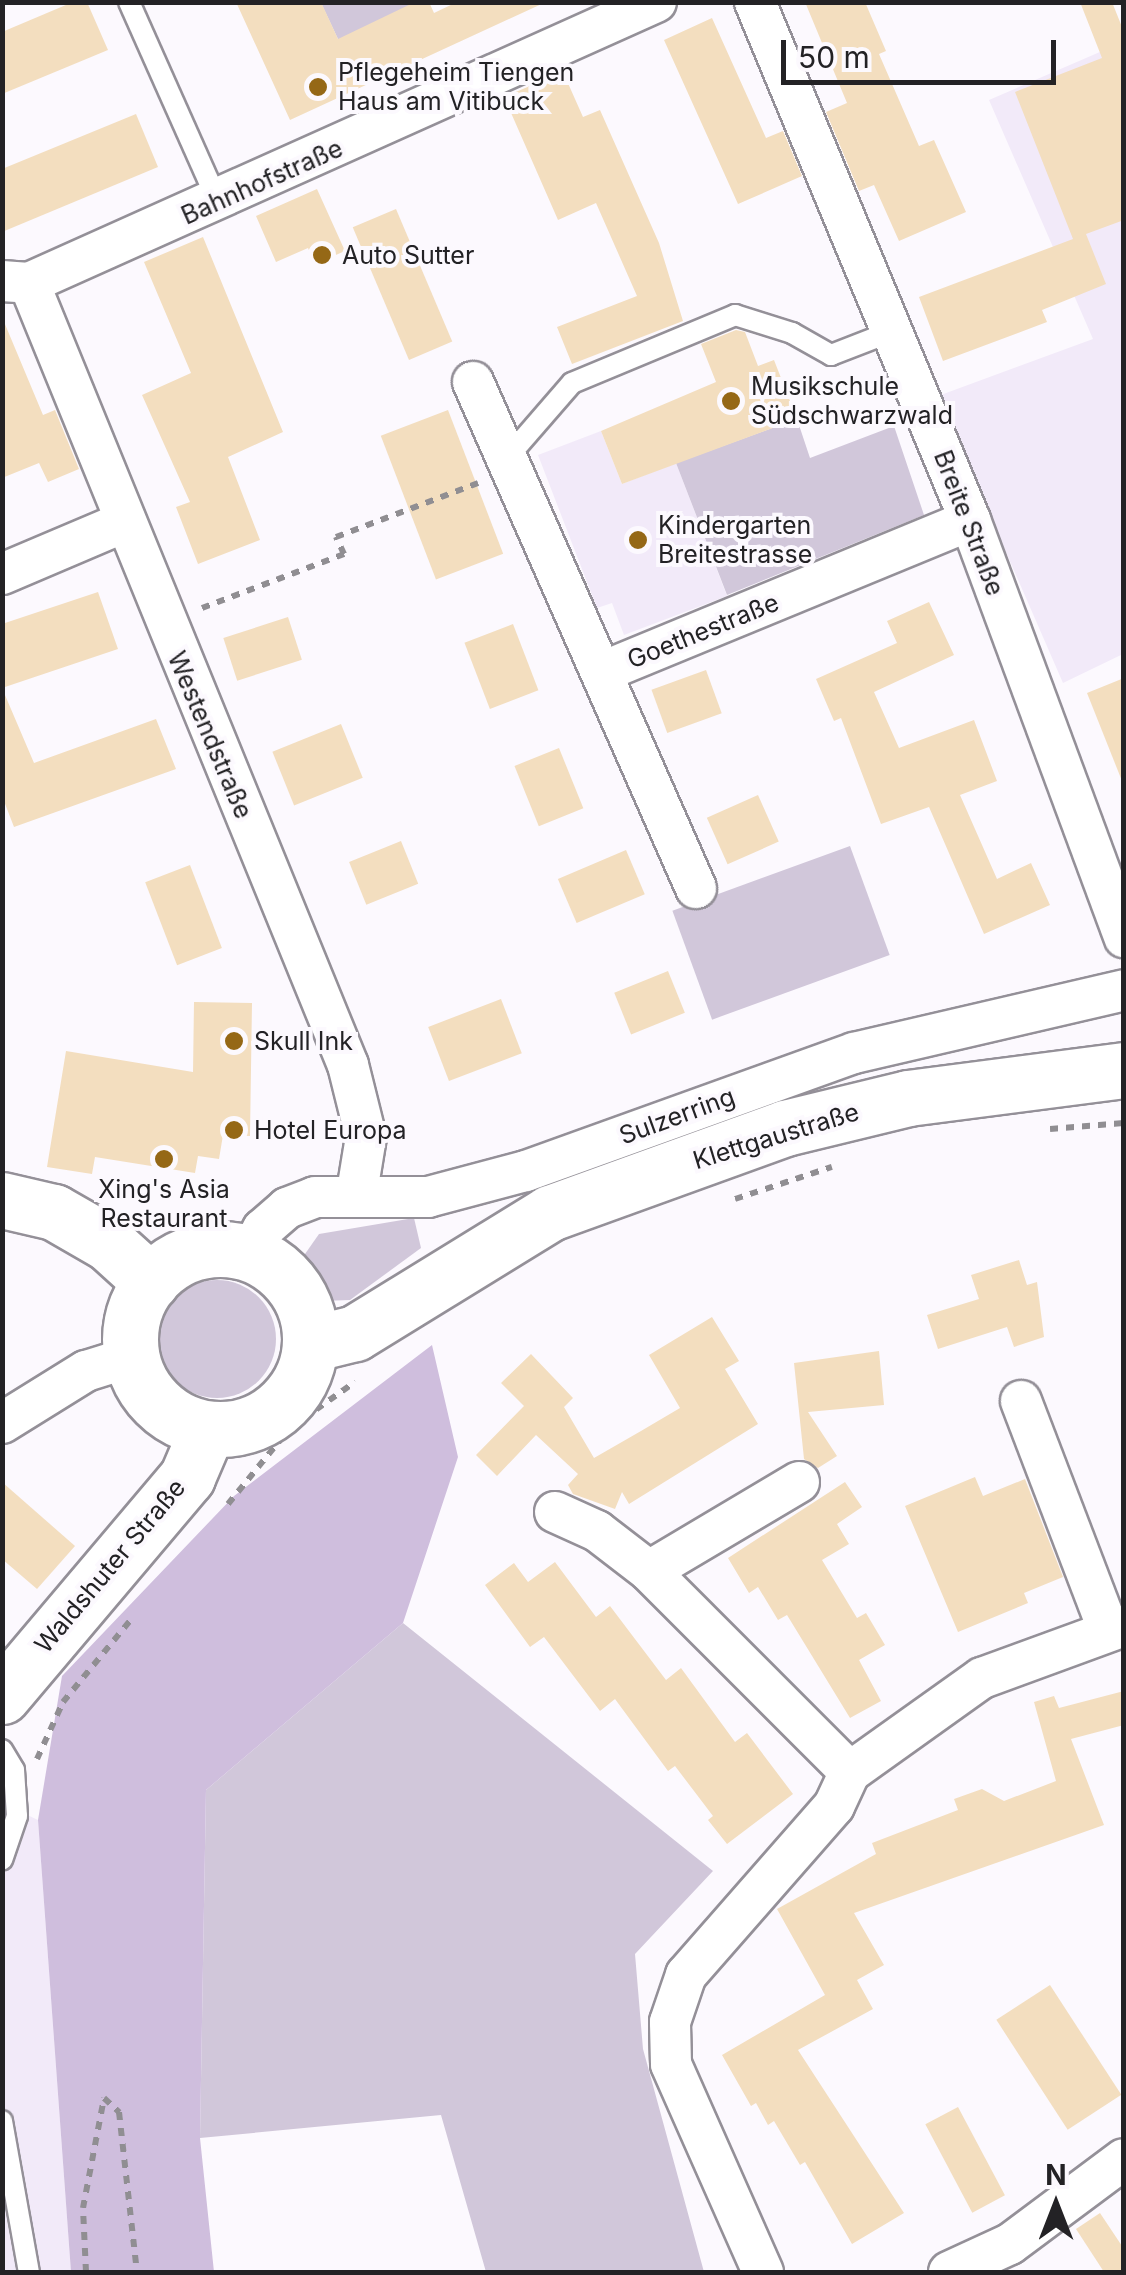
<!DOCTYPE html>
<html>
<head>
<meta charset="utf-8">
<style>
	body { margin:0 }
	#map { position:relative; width:1126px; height:2275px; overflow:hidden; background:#fcf9fe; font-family:Inter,sans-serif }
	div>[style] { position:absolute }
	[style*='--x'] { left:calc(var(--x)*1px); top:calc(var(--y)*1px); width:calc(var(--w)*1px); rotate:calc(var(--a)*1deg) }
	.built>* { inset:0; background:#f2eaf9 }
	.green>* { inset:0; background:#d1c7da; transform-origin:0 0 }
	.round { border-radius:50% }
	.forest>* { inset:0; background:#cfbedd }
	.building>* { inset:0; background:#f3debf; transform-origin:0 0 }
	.path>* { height:6px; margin-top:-3px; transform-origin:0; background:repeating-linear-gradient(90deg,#908e92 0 8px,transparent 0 16px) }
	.roads { filter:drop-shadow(2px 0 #949098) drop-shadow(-2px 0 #949098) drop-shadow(0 2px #949098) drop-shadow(0 -2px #949098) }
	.service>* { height:20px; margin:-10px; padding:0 10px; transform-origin:10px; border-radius:10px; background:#fff }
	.minor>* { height:40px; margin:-20px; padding:0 20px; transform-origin:20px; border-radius:20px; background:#fff }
	.secondary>* { height:55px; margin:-27.5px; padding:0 27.5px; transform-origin:27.5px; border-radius:27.5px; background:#fff }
	.secondary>.ring { margin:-27.5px; padding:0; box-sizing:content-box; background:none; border:55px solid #fff; border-radius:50% }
	.dots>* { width:28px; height:28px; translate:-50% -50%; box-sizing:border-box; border:5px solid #fcf9fe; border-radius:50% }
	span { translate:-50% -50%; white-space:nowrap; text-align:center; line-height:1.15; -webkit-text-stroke:8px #fcf9fe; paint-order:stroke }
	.poi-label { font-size:25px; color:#232225 }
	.left { translate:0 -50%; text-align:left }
	.street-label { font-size:25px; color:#232225 }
	.frame { position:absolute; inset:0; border:5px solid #232225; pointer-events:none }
	.north { position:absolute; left:1006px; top:2155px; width:100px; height:100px; -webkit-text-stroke:8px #fcf9fe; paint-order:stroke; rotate:0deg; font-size:28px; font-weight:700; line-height:40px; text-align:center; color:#232225 }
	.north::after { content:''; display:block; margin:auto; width:35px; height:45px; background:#232225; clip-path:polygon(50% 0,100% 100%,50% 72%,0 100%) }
	.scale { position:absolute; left:781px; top:40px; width:275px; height:45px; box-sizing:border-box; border:5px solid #232225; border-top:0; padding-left:12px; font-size:30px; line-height:35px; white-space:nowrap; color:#232225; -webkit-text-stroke:8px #fcf9fe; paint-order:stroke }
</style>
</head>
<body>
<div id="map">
	<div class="built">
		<i style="clip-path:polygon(1123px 42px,1123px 654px,1063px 683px,938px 396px,1093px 339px,989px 100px)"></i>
		<i style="clip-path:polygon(601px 431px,622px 484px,676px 463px,727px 596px,624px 635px,612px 603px,597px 608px,538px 455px)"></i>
		<i style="clip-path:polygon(2px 1803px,38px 1820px,71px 2272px,3px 2272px)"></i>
	</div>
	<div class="green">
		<i style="clip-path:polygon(321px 3px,415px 3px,345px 54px)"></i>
		<i style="clip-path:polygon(797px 419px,810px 458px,894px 426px,924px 515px,727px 595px,676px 463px)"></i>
		<i style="left:850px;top:846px;width:116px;height:189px;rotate:70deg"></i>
		<i style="clip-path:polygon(414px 1218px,421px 1248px,350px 1300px,323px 1301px,305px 1281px,305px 1254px,319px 1234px)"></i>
		<i class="round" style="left:158px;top:1280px;width:118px;height:118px"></i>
		<i style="clip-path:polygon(403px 1623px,713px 1871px,635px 1954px,643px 2049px,704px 2272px,486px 2272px,441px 2115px,200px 2138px,206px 1790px)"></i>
	</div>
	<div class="forest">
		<i style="clip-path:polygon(432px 1345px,458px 1457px,403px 1623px,206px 1790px,200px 2138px,214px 2272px,71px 2272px,38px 1820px,62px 1676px,234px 1496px)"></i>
	</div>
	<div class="building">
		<i style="clip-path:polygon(73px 2px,87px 2px,108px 50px,2px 94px,2px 32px)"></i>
		<i style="clip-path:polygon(236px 2px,321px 2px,338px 39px,415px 2px,429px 2px,434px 13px,457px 2px,546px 2px,290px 120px)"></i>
		<i style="clip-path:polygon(805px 2px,865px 2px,886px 51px,879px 54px,919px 146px,934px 140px,966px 212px,899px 241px,874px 185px,859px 191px,826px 112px,847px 103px)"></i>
		<i style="clip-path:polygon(1080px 2px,1112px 2px,1124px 32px,1124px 220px,1086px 234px,1106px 284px,1042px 310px,1047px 322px,943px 361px,919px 297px,1073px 239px,1015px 92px,1102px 58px)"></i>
		<i style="clip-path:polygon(712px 18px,766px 138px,783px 131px,802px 176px,738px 204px,664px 40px)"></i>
		<i style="clip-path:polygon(563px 72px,583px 117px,600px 110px,659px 243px,683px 321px,572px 364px,557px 327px,637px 296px,596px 203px,558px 220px,504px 97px)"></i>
		<i style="clip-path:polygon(136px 114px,158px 167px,2px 232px,2px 169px)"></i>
		<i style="clip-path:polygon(317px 189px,345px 251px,315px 264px,308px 248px,276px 262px,256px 216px)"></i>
		<i style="left:396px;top:209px;width:144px;height:47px;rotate:67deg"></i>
		<i style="clip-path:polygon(203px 237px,283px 432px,228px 457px,260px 540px,198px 564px,176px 507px,190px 502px,142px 395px,191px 373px,144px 262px)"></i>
		<i style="clip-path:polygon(2px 317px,43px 415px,55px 410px,79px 469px,48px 482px,39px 463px,2px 478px)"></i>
		<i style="clip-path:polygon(736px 330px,745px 332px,758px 366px,774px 360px,797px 419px,622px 484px,601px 431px,716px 382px,701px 344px)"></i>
		<i style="left:448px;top:410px;width:154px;height:72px;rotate:69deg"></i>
		<i style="clip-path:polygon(98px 592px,118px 649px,2px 688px,2px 624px)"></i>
		<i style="clip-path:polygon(929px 602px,954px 655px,874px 692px,899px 748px,974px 720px,997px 781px,960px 795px,997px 879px,1031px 863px,1050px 905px,984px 934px,929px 807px,881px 824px,841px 718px,834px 721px,816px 679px,897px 643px,887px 621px)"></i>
		<i style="left:288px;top:617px;width:45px;height:68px;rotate:72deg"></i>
		<i style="left:513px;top:624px;width:71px;height:52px;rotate:69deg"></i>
		<i style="left:706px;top:670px;width:46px;height:58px;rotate:70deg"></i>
		<i style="clip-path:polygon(1124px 678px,1124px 780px,1122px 781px,1087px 693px)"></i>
		<i style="clip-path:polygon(2px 688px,34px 763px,156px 719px,176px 769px,14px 827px,2px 796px)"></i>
		<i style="left:341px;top:724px;width:58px;height:74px;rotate:68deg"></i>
		<i style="left:559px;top:748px;width:65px;height:48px;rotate:68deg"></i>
		<i style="left:758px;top:795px;width:51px;height:56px;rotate:66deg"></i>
		<i style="left:401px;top:841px;width:46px;height:56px;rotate:68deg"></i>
		<i style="left:626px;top:850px;width:48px;height:74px;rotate:67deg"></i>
		<i style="left:190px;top:865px;width:89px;height:48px;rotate:69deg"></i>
		<i style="left:668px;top:971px;width:45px;height:58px;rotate:68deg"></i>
		<i style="left:501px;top:999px;width:58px;height:78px;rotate:69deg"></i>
		<i style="clip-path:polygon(194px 1002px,252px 1003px,250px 1136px,223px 1135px,219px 1159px,198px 1156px,195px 1173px,95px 1157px,92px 1174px,47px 1167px,66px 1051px,193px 1072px)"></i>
		<i style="clip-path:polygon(1019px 1260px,1027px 1285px,1037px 1282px,1044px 1337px,1014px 1347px,1007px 1327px,938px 1349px,927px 1315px,979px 1299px,971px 1275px)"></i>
		<i style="clip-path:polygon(712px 1317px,739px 1361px,725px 1369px,758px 1424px,629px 1504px,622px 1492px,615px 1509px,573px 1494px,568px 1485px,578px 1474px,536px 1435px,497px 1476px,476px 1455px,524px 1406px,501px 1383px,531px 1354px,573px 1398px,564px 1407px,594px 1458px,641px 1431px,680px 1408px,649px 1355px)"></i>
		<i style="clip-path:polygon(879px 1351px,884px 1405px,808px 1412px,837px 1456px,818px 1468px,804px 1459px,794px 1363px)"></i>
		<i style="clip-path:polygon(975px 1477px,983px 1496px,1025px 1479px,1063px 1577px,1024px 1593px,1028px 1603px,958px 1632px,905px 1506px)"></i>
		<i style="clip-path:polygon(2px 1482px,75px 1546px,37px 1589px,2px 1559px)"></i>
		<i style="clip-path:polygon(845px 1482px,862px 1507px,837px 1524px,849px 1544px,822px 1560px,857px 1618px,866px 1613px,885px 1645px,859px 1660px,881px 1701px,850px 1718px,787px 1615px,778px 1620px,758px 1587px,749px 1593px,728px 1558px)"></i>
		<i style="clip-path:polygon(555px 1562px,596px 1617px,610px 1606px,666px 1680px,681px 1668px,735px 1742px,747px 1733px,793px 1794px,727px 1844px,708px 1820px,713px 1816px,675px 1766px,668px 1771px,615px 1699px,600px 1711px,544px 1637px,530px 1647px,485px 1585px,514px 1563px,528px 1582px)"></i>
		<i style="clip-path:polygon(1124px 1691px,1124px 1725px,1071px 1739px,1104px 1825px,854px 1913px,884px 1965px,857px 1980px,873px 2009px,798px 2050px,904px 2213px,852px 2244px,805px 2162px,800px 2165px,774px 2121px,768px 2125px,756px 2103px,751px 2106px,722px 2055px,825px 1995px,777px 1909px,876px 1854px,872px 1843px,958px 1810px,954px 1799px,982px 1789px,1004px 1801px,1056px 1781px,1034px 1702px,1054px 1696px,1059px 1708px)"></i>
		<i style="left:1050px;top:1985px;width:131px;height:64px;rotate:57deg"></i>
		<i style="left:958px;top:2107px;width:100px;height:37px;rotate:62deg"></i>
		<i style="clip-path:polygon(1100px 2213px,1124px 2249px,1124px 2272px,1104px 2272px,1076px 2229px)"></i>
	</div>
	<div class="path">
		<i style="--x:202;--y:608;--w:152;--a:-20.8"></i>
		<i style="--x:344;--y:554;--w:19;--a:-115"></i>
		<i style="--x:336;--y:537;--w:152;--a:-20.8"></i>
		<i style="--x:1050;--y:1129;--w:74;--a:-4.6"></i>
		<i style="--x:735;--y:1199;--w:102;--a:-18.3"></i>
		<i style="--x:228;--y:1504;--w:98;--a:-50.8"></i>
		<i style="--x:290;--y:1428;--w:80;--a:-35.3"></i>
		<i style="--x:37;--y:1759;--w:63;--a:-65.5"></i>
		<i style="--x:63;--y:1702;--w:110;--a:-50.5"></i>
		<i style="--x:86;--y:2272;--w:64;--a:-92.7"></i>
		<i style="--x:83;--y:2208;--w:112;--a:-79.2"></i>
		<i style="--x:104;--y:2098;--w:21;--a:43"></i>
		<i style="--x:119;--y:2112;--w:161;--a:83.6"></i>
	</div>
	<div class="roads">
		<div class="service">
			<i style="--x:129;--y:2;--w:219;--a:66"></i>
			<i style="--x:507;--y:458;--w:99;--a:-49.1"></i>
			<i style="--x:572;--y:383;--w:177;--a:-22.6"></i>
			<i style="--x:735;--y:315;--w:60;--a:17.5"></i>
			<i style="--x:792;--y:333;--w:45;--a:29.4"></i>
			<i style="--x:831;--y:355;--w:66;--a:-21.2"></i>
			<i style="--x:2;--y:1750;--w:23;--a:59"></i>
			<i style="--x:14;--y:1770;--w:46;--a:86.3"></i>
			<i style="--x:17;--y:1816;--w:46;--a:108.8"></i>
			<i style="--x:2;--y:2121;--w:153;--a:79.9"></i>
		</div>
		<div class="minor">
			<i style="--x:755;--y:2;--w:561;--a:67.46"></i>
			<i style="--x:970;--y:520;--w:445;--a:69.7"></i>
			<i style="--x:2;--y:281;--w:27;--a:4"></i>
			<i style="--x:29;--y:283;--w:687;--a:-24.14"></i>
			<i style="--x:29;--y:283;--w:845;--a:67.81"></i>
			<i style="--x:348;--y:1065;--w:74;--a:76"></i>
			<i style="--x:366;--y:1137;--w:56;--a:99.3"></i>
			<i style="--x:473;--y:382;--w:553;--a:66.22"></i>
			<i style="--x:2;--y:574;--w:130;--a:-23"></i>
			<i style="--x:602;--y:672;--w:398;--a:-22.4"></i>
			<i style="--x:250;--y:1253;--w:27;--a:-62"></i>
			<i style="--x:263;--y:1229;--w:32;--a:-41"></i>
			<i style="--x:287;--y:1208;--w:30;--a:-21"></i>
			<i style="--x:315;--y:1197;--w:113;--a:0"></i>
			<i style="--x:428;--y:1197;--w:101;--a:-14.9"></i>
			<i style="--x:526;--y:1171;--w:349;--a:-19.8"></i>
			<i style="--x:854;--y:1053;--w:277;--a:-13.1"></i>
			<i style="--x:1021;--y:1401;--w:244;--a:69.1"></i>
			<i style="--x:2;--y:1423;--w:99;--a:-31.8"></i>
			<i style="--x:86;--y:1371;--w:47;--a:-17.3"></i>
			<i style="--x:799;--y:1482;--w:174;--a:149.3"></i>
			<i style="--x:649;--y:1571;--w:284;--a:45"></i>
			<i style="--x:555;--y:1512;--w:46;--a:24.3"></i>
			<i style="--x:597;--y:1531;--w:66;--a:37.6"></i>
			<i style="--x:763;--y:2272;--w:227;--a:-113.9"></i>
			<i style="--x:671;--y:2064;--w:42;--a:-91.4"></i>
			<i style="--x:670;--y:2022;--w:50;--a:-71.2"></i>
			<i style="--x:686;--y:1975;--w:225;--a:-48.8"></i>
			<i style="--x:834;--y:1806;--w:38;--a:-65"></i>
			<i style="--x:850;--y:1772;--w:162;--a:-35.5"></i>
			<i style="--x:982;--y:1678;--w:151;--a:-20.1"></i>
			<i style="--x:949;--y:2272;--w:67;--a:-24.7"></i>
			<i style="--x:1010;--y:2244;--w:142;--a:-36.7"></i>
		</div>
		<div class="secondary">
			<i style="--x:2;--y:1200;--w:53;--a:13"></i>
			<i style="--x:54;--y:1212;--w:62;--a:29.9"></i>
			<i style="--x:108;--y:1243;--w:58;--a:42.2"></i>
			<i class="ring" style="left:130px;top:1249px;width:125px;height:125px"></i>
			<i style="--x:310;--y:1344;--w:46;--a:-13.7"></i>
			<i style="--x:355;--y:1333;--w:229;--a:-31.6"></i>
			<i style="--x:550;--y:1213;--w:250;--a:-19.9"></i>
			<i style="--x:785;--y:1128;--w:127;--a:-13.7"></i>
			<i style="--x:908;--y:1098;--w:218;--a:-7.4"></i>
			<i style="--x:2;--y:1696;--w:287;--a:-49.8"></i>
			<i style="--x:187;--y:1477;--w:51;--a:-66.9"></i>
		</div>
	</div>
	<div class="dots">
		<i style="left:318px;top:87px;background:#956816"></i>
		<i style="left:322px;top:255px;background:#956816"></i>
		<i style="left:731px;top:401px;background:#956816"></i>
		<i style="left:638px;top:540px;background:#956816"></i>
		<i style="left:234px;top:1041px;background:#956816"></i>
		<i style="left:234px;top:1130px;background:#956816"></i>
		<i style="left:164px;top:1159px;background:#956816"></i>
	</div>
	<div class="poi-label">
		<span class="left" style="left:338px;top:87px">Pflegeheim Tiengen<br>Haus am Vitibuck</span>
		<span class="left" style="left:342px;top:255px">Auto Sutter</span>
		<span class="left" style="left:751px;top:401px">Musikschule<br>Südschwarzwald</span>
		<span class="left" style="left:658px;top:540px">Kindergarten<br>Breitestrasse</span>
		<span class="left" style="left:254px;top:1041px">Skull Ink</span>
		<span class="left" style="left:254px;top:1130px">Hotel Europa</span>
		<span style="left:164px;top:1204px">Xing's Asia<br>Restaurant</span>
	</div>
	<div class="street-label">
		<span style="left:262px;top:182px;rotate:-24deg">Bahnhofstraße</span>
		<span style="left:969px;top:523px;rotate:69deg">Breite Straße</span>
		<span style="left:703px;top:631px;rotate:-22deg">Goethestraße</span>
		<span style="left:210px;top:735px;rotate:67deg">Westendstraße</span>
		<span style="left:677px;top:1116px;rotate:-20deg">Sulzerring</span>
		<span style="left:776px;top:1136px;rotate:-17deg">Klettgaustraße</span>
		<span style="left:110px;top:1566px;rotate:-50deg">Waldshuter Straße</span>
	</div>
	<div class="frame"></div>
	<div class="north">N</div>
	<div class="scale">50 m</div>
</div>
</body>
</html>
